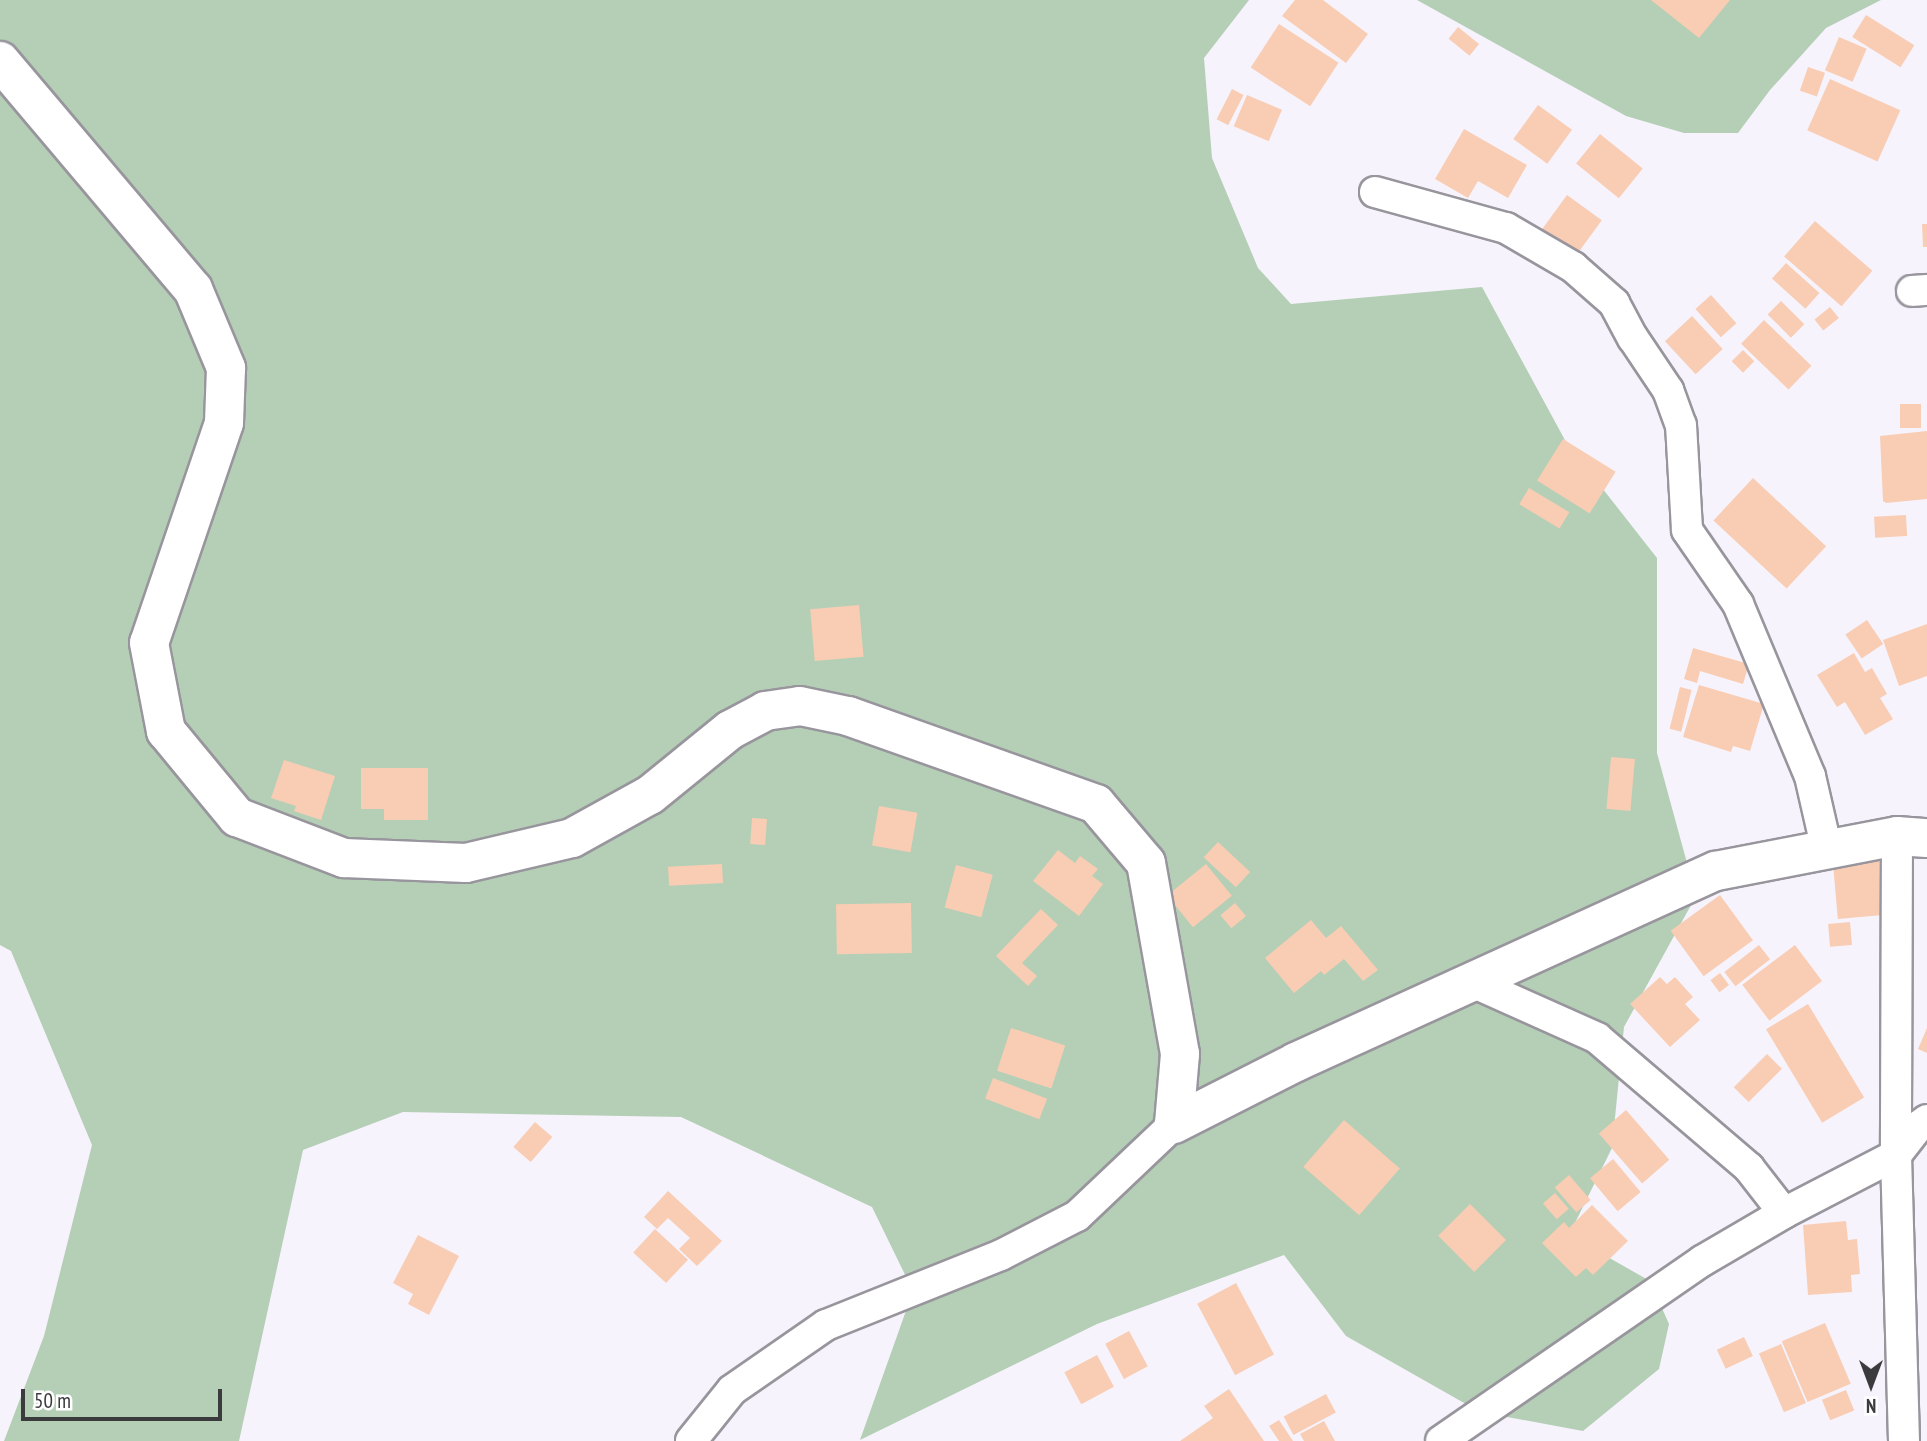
<!DOCTYPE html>
<html>
<head>
<meta charset="utf-8">
<style>
	body { margin:0 }
	#map { position:relative; width:1927px; height:1441px; overflow:hidden; background:#f7f3fc; font-family:"PT Sans Narrow",sans-serif }
	div>[style] { position:absolute }
	[style*='--x'] { left:calc(var(--x)*1px); top:calc(var(--y)*1px); width:calc(var(--w)*1px); rotate:calc(var(--a)*1deg) }
	.green>* { inset:0; background:#b4cfb6 }
	.building>* { inset:0; background:#f8cdb4; transform-origin:0 0 }
	.roads { filter:drop-shadow(2px 0 #98959d) drop-shadow(-2px 0 #98959d) drop-shadow(0 2px #98959d) drop-shadow(0 -2px #98959d) }
	.street>* { height:30px; margin:-15px; padding:0 15px; transform-origin:15px; border-radius:15px; background:#fff }
	.secondary>* { height:38px; margin:-19px; padding:0 19px; transform-origin:19px; border-radius:19px; background:#fff }
	span { translate:-50% -50%; white-space:nowrap; text-align:center; line-height:1.15; -webkit-text-stroke:7px #fff; paint-order:stroke }
	.north { position:absolute; left:1836px; top:1350px; width:70px; height:70px; -webkit-text-stroke:5px #fff; paint-order:stroke; rotate:180deg; font-size:19px; font-weight:700; line-height:28px; text-align:center; color:#3b3a3d }
	.north::after { content:''; display:block; margin:auto; width:24px; height:32px; background:#3b3a3d; clip-path:polygon(50% 0,100% 100%,50% 72%,0 100%) }
	.scale { position:absolute; left:21px; top:1389px; width:201px; height:32px; box-sizing:border-box; border:4px solid #3b3a3d; border-top:0; padding-left:9px; font-size:21px; line-height:24px; white-space:nowrap; color:#3b3a3d; -webkit-text-stroke:5px #fff; paint-order:stroke }
</style>
</head>
<body>
<div id="map">
	<div class="green">
		<i style="clip-path:polygon(0 0,1249px 0,1204px 58px,1212px 158px,1258px 268px,1291px 304px,1482px 287px,1566px 442px,1657px 558px,1657px 753px,1696px 896px,1624px 1027px,1612px 1148px,1569px 1235px,1650px 1281px,1669px 1324px,1659px 1369px,1583px 1431px,1480px 1412px,1346px 1336px,1284px 1255px,1097px 1324px,860px 1440px,913px 1291px,872px 1207px,681px 1117px,403px 1112px,303px 1150px,239px 1441px,4px 1441px,44px 1336px,92px 1145px,11px 951px,0 945px)"></i>
		<i style="clip-path:polygon(1417px 0,1881px 0,1826px 28px,1770px 90px,1738px 133px,1684px 133px,1626px 116px)"></i>
	</div>
	<div class="building">
		<i style="clip-path:polygon(1295px 0,1323px 0,1368px 34px,1346px 63px,1282px 16px)"></i>
		<i style="clip-path:polygon(1651px 0,1730px 0,1699px 38px)"></i>
		<i style="left:1866px;top:15px;width:57px;height:26px;rotate:32deg"></i>
		<i style="left:1279px;top:24px;width:71px;height:52px;rotate:33deg"></i>
		<i style="left:1458px;top:27px;width:27px;height:15px;rotate:39deg"></i>
		<i style="left:1839px;top:37px;width:30px;height:36px;rotate:23deg"></i>
		<i style="left:1808px;top:67px;width:18px;height:25px;rotate:19deg"></i>
		<i style="left:1830px;top:79px;width:77px;height:56px;rotate:24deg"></i>
		<i style="left:1232px;top:89px;width:13px;height:34px;rotate:27deg"></i>
		<i style="left:1247px;top:95px;width:38px;height:34px;rotate:23deg"></i>
		<i style="left:1538px;top:105px;width:42px;height:42px;rotate:36deg"></i>
		<i style="clip-path:polygon(1464px 129px,1527px 165px,1508px 198px,1478px 181px,1468px 198px,1435px 179px)"></i>
		<i style="left:1600px;top:134px;width:55px;height:38px;rotate:39deg"></i>
		<i style="left:1567px;top:195px;width:43px;height:44px;rotate:36deg"></i>
		<i style="left:1815px;top:221px;width:76px;height:47px;rotate:41deg"></i>
		<i style="clip-path:polygon(1922px 224px,1927px 224px,1927px 247px,1923px 247px)"></i>
		<i style="left:1786px;top:263px;width:45px;height:21px;rotate:42deg"></i>
		<i style="left:1711px;top:295px;width:38px;height:21px;rotate:48deg"></i>
		<i style="left:1781px;top:301px;width:33px;height:19px;rotate:45deg"></i>
		<i style="left:1830px;top:307px;width:14px;height:20px;rotate:51deg"></i>
		<i style="left:1692px;top:316px;width:45px;height:37px;rotate:47deg"></i>
		<i style="left:1764px;top:320px;width:66px;height:33px;rotate:44deg"></i>
		<i style="left:1743px;top:350px;width:16px;height:16px;rotate:45deg"></i>
		<i style="left:1921px;top:404px;width:24px;height:21px;rotate:90deg"></i>
		<i style="clip-path:polygon(1927px 431px,1927px 499px,1886px 503px,1883px 501px,1880px 436px)"></i>
		<i style="left:1563px;top:439px;width:62px;height:49px;rotate:32deg"></i>
		<i style="left:1753px;top:478px;width:100px;height:58px;rotate:43deg"></i>
		<i style="left:1529px;top:488px;width:47px;height:19px;rotate:31deg"></i>
		<i style="left:1906px;top:515px;width:21px;height:32px;rotate:87deg"></i>
		<i style="left:859px;top:605px;width:52px;height:49px;rotate:85deg"></i>
		<i style="left:1867px;top:620px;width:29px;height:26px;rotate:56deg"></i>
		<i style="clip-path:polygon(1927px 624px,1927px 676px,1899px 686px,1883px 640px)"></i>
		<i style="clip-path:polygon(1693px 648px,1749px 664px,1743px 684px,1700px 671px,1697px 683px,1684px 679px)"></i>
		<i style="clip-path:polygon(1854px 653px,1865px 672px,1872px 668px,1887px 694px,1880px 698px,1893px 719px,1865px 735px,1845px 702px,1837px 707px,1817px 675px)"></i>
		<i style="clip-path:polygon(1699px 685px,1764px 704px,1750px 751px,1733px 746px,1731px 752px,1683px 737px)"></i>
		<i style="left:1680px;top:687px;width:12px;height:43px;rotate:14deg"></i>
		<i style="left:1611px;top:757px;width:24px;height:52px;rotate:5deg"></i>
		<i style="clip-path:polygon(284px 760px,335px 776px,321px 820px,294px 811px,296px 806px,271px 798px)"></i>
		<i style="clip-path:polygon(361px 768px,428px 768px,428px 820px,384px 820px,384px 809px,361px 809px)"></i>
		<i style="left:879px;top:806px;width:39px;height:40px;rotate:10deg"></i>
		<i style="left:752px;top:818px;width:15px;height:26px;rotate:4deg"></i>
		<i style="left:1218px;top:842px;width:44px;height:21px;rotate:43deg"></i>
		<i style="clip-path:polygon(1058px 850px,1075px 863px,1080px 856px,1098px 869px,1092px 876px,1103px 884px,1079px 916px,1033px 881px)"></i>
		<i style="left:1880px;top:850px;width:65px;height:48px;rotate:85deg"></i>
		<i style="left:722px;top:864px;width:19px;height:54px;rotate:87deg"></i>
		<i style="left:1206px;top:864px;width:41px;height:50px;rotate:51deg"></i>
		<i style="left:956px;top:865px;width:38px;height:44px;rotate:15deg"></i>
		<i style="left:1720px;top:895px;width:56px;height:61px;rotate:54deg"></i>
		<i style="left:911px;top:903px;width:50px;height:75px;rotate:89deg"></i>
		<i style="left:1235px;top:903px;width:17px;height:19px;rotate:50deg"></i>
		<i style="clip-path:polygon(1041px 909px,1058px 925px,1022px 963px,1037px 976px,1028px 986px,996px 956px)"></i>
		<i style="clip-path:polygon(1311px 920px,1326px 938px,1341px 926px,1378px 970px,1363px 981px,1344px 959px,1324px 975px,1321px 971px,1294px 993px,1265px 958px)"></i>
		<i style="left:1850px;top:922px;width:23px;height:22px;rotate:85deg"></i>
		<i style="left:1759px;top:945px;width:18px;height:44px;rotate:52deg"></i>
		<i style="left:1795px;top:945px;width:45px;height:66px;rotate:53deg"></i>
		<i style="left:1720px;top:973px;width:15px;height:12px;rotate:53deg"></i>
		<i style="clip-path:polygon(1660px 977px,1667px 984px,1675px 977px,1693px 997px,1685px 1004px,1700px 1020px,1670px 1047px,1630px 1004px)"></i>
		<i style="left:1808px;top:1004px;width:109px;height:49px;rotate:59deg"></i>
		<i style="left:1011px;top:1028px;width:57px;height:45px;rotate:18deg"></i>
		<i style="clip-path:polygon(1927px 1028px,1927px 1053px,1918px 1049px)"></i>
		<i style="left:1767px;top:1054px;width:21px;height:47px;rotate:45deg"></i>
		<i style="left:993px;top:1078px;width:58px;height:22px;rotate:21deg"></i>
		<i style="left:1626px;top:1110px;width:66px;height:36px;rotate:49deg"></i>
		<i style="left:1344px;top:1120px;width:74px;height:62px;rotate:41deg"></i>
		<i style="left:535px;top:1122px;width:23px;height:33px;rotate:41deg"></i>
		<i style="left:1613px;top:1159px;width:43px;height:30px;rotate:50deg"></i>
		<i style="left:1569px;top:1175px;width:33px;height:19px;rotate:49deg"></i>
		<i style="clip-path:polygon(668px 1191px,722px 1241px,697px 1266px,679px 1249px,690px 1238px,668px 1218px,657px 1229px,644px 1217px)"></i>
		<i style="left:1555px;top:1193px;width:21px;height:16px;rotate:49deg"></i>
		<i style="left:1470px;top:1204px;width:51px;height:45px;rotate:45deg"></i>
		<i style="clip-path:polygon(1592px 1205px,1628px 1241px,1593px 1275px,1586px 1268px,1576px 1277px,1542px 1243px,1564px 1222px,1569px 1228px)"></i>
		<i style="clip-path:polygon(1846px 1221px,1848px 1240px,1857px 1239px,1860px 1274px,1851px 1275px,1852px 1292px,1808px 1295px,1803px 1225px)"></i>
		<i style="left:655px;top:1229px;width:45px;height:32px;rotate:43deg"></i>
		<i style="clip-path:polygon(418px 1235px,459px 1256px,429px 1315px,408px 1304px,413px 1294px,393px 1283px)"></i>
		<i style="left:1236px;top:1283px;width:81px;height:44px;rotate:62deg"></i>
		<i style="left:1825px;top:1323px;width:66px;height:47px;rotate:67deg"></i>
		<i style="left:1129px;top:1331px;width:40px;height:27px;rotate:62deg"></i>
		<i style="left:1744px;top:1337px;width:21px;height:30px;rotate:65deg"></i>
		<i style="left:1781px;top:1344px;width:64px;height:24px;rotate:67deg"></i>
		<i style="left:1097px;top:1355px;width:36px;height:37px;rotate:62deg"></i>
		<i style="clip-path:polygon(1229px 1389px,1264px 1441px,1180px 1441px,1213px 1418px,1204px 1406px)"></i>
		<i style="left:1846px;top:1390px;width:22px;height:26px;rotate:68deg"></i>
		<i style="left:1326px;top:1394px;width:21px;height:48px;rotate:62deg"></i>
		<i style="clip-path:polygon(1279px 1420px,1293px 1441px,1279px 1441px,1269px 1426px)"></i>
		<i style="clip-path:polygon(1324px 1421px,1335px 1441px,1304px 1441px,1300px 1434px)"></i>
	</div>
	<div class="roads">
		<div class="street">
			<i style="--x:1375;--y:192;--w:136;--a:15.4"></i>
			<i style="--x:1506;--y:228;--w:78;--a:30.2"></i>
			<i style="--x:1573;--y:267;--w:55;--a:41.3"></i>
			<i style="--x:1614;--y:303;--w:40;--a:62"></i>
			<i style="--x:1633;--y:338;--w:63;--a:56.1"></i>
			<i style="--x:1668;--y:390;--w:37;--a:70"></i>
			<i style="--x:1681;--y:425;--w:105;--a:86.7"></i>
			<i style="--x:1687;--y:530;--w:90;--a:55.4"></i>
			<i style="--x:1738;--y:604;--w:186;--a:67.3"></i>
			<i style="--x:1810;--y:776;--w:76;--a:77.1"></i>
			<i style="--x:1912;--y:291;--w:15;--a:-4"></i>
			<i style="--x:1897;--y:836;--w:319;--a:90.2"></i>
			<i style="--x:1896;--y:1155;--w:286;--a:88.4"></i>
			<i style="--x:1472;--y:982;--w:137;--a:24.1"></i>
			<i style="--x:1597;--y:1038;--w:200;--a:40.5"></i>
			<i style="--x:1749;--y:1168;--w:57;--a:52.1"></i>
			<i style="--x:691;--y:1441;--w:65;--a:-51.2"></i>
			<i style="--x:732;--y:1390;--w:114;--a:-34.7"></i>
			<i style="--x:826;--y:1325;--w:188;--a:-21.8"></i>
			<i style="--x:1001;--y:1255;--w:85;--a:-27.2"></i>
			<i style="--x:1077;--y:1216;--w:134;--a:-43.5"></i>
			<i style="--x:1441;--y:1441;--w:317;--a:-34.6"></i>
			<i style="--x:1702;--y:1261;--w:95;--a:-30.3"></i>
			<i style="--x:1784;--y:1213;--w:126;--a:-27.4"></i>
			<i style="--x:1896;--y:1155;--w:37;--a:-52"></i>
			<i style="--x:1919;--y:1126;--w:10;--a:-37"></i>
		</div>
		<div class="secondary">
			<i style="--x:0;--y:61;--w:299;--a:49.8"></i>
			<i style="--x:193;--y:289;--w:86;--a:67.3"></i>
			<i style="--x:226;--y:368;--w:55;--a:92.1"></i>
			<i style="--x:224;--y:423;--w:232;--a:108.8"></i>
			<i style="--x:149;--y:643;--w:90;--a:79.1"></i>
			<i style="--x:166;--y:731;--w:112;--a:50.5"></i>
			<i style="--x:237;--y:817;--w:115;--a:21"></i>
			<i style="--x:344;--y:858;--w:122;--a:2.3"></i>
			<i style="--x:466;--y:863;--w:109;--a:-13.3"></i>
			<i style="--x:572;--y:838;--w:89;--a:-28.9"></i>
			<i style="--x:650;--y:795;--w:103;--a:-39.1"></i>
			<i style="--x:730;--y:730;--w:40;--a:-28"></i>
			<i style="--x:765;--y:711;--w:35;--a:-8"></i>
			<i style="--x:800;--y:706;--w:49;--a:11.8"></i>
			<i style="--x:848;--y:716;--w:263;--a:19.5"></i>
			<i style="--x:1096;--y:804;--w:77;--a:49.7"></i>
			<i style="--x:1146;--y:863;--w:194;--a:79.9"></i>
			<i style="--x:1180;--y:1054;--w:70;--a:94.9"></i>
			<i style="--x:1174;--y:1124;--w:137;--a:-26.9"></i>
			<i style="--x:1296;--y:1062;--w:461;--a:-24.5"></i>
			<i style="--x:1716;--y:871;--w:184;--a:-10.9"></i>
			<i style="--x:1897;--y:836;--w:30;--a:4"></i>
		</div>
	</div>
	<div class="north">N</div>
	<div class="scale">50 m</div>
</div>
</body>
</html>
